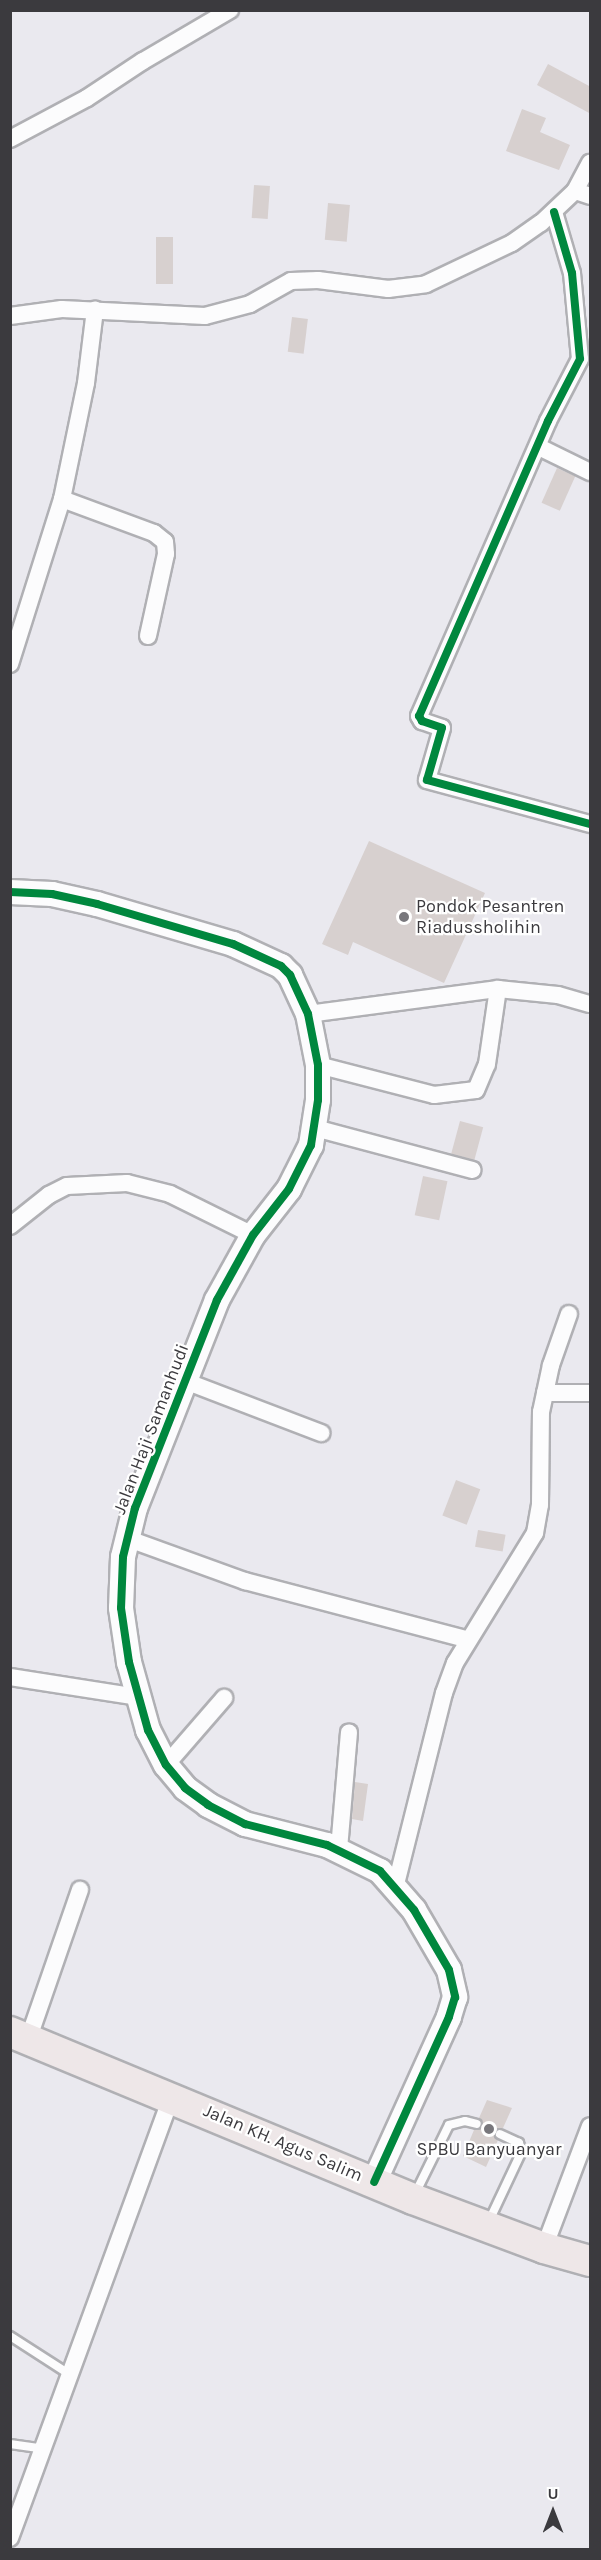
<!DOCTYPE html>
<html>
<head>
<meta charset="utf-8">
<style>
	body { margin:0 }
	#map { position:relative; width:601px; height:2560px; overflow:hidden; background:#eae9ef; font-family:Karla,sans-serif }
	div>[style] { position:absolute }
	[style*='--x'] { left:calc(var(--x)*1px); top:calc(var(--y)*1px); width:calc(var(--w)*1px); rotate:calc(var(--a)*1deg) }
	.building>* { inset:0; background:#d7d0cf; transform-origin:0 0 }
	.roads { filter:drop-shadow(2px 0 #b0b0b4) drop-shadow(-2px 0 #b0b0b4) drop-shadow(0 2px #b0b0b4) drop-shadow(0 -2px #b0b0b4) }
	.lane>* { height:8px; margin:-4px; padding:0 4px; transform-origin:4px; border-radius:4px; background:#fcfcfd }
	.street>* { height:16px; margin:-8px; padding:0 8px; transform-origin:8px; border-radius:8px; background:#fcfcfd }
	.secondary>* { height:24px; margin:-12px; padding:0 12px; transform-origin:12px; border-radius:12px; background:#fcfcfd }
	.highway>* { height:30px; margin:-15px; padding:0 15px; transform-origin:15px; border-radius:15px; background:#eee7e8 }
	.cycleway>* { height:8px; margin:-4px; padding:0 4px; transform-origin:4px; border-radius:4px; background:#00873e }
	.dots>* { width:16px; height:16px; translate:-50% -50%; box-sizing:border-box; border:3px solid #fff; border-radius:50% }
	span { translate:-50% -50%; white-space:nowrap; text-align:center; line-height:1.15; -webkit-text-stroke:4.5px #fff; paint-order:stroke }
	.poi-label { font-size:18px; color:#3b3a3e }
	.left { translate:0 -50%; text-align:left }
	.street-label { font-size:18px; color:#3b3a3e }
	.frame { position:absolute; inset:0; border:12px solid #3b3a3e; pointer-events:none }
	.north { position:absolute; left:523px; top:2482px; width:60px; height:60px; -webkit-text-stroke:4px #fff; paint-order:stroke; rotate:0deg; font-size:16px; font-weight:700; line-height:24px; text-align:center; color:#3b3a3e }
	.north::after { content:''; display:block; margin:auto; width:21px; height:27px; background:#3b3a3e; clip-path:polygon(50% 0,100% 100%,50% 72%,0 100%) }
</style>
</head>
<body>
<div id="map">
	<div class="building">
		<i style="clip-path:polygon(548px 64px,591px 87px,591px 114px,537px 85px)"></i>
		<i style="clip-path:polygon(522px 109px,546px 118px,540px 132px,570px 145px,559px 170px,506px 151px)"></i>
		<i style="left:254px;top:185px;width:16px;height:33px;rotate:4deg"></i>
		<i style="left:328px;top:203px;width:22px;height:37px;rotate:5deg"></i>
		<i style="left:156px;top:237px;width:17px;height:47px"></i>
		<i style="left:292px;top:317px;width:16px;height:35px;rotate:7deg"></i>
		<i style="left:557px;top:468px;width:20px;height:38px;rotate:24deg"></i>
		<i style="clip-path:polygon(369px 841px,485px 893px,444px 983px,353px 942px,348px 955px,322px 944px)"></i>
		<i style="left:460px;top:1121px;width:24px;height:34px;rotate:15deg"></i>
		<i style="left:423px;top:1176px;width:25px;height:40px;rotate:12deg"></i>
		<i style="left:456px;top:1480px;width:26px;height:38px;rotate:21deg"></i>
		<i style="left:478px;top:1530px;width:28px;height:17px;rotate:10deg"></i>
		<i style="clip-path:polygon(355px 1782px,368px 1784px,363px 1821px,352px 1819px)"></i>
		<i style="clip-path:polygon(487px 2100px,512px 2108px,503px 2128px,494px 2132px,498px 2140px,486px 2167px,463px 2156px,474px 2130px,483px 2126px,479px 2118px)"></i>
	</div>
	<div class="roads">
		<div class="lane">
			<i style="--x:414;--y:2196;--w:79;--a:-63.8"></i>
			<i style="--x:449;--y:2125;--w:16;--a:-14"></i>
			<i style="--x:465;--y:2121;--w:12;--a:14"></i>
			<i style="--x:489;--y:2221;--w:77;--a:-64.8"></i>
			<i style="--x:522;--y:2151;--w:9;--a:-111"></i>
			<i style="--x:519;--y:2143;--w:21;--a:-155"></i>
			<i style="--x:10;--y:2336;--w:70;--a:32.8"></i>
			<i style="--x:10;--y:2444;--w:34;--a:8"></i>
		</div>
		<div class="street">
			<i style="--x:10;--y:139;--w:87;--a:-28"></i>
			<i style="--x:87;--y:98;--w:67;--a:-33.5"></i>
			<i style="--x:143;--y:61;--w:101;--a:-30.4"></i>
			<i style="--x:575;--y:191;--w:16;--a:18"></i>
			<i style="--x:554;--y:212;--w:64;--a:73.6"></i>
			<i style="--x:572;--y:273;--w:86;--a:84.7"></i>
			<i style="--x:580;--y:359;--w:70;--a:117.3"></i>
			<i style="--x:548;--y:421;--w:322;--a:113.6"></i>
			<i style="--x:419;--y:716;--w:6;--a:59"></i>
			<i style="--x:422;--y:721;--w:21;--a:19"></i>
			<i style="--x:442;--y:728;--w:54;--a:106.1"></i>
			<i style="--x:427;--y:780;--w:169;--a:15.1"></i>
			<i style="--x:10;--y:316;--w:52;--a:-7.7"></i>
			<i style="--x:62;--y:309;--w:143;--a:2.8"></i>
			<i style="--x:205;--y:316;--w:47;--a:-14.9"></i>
			<i style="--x:250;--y:304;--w:47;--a:-29.3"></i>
			<i style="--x:291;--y:281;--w:27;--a:-2"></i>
			<i style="--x:318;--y:280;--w:71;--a:7.3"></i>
			<i style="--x:388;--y:289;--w:38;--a:-7"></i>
			<i style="--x:426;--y:284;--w:95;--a:-25.5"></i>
			<i style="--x:512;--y:243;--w:35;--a:-35"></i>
			<i style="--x:541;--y:223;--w:47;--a:-43.3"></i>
			<i style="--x:575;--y:191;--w:32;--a:-62"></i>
			<i style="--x:539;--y:447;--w:57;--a:26.1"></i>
			<i style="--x:62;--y:499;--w:98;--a:20.3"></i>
			<i style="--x:154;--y:533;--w:14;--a:39"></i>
			<i style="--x:165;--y:542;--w:12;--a:85"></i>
			<i style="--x:166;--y:554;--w:84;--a:102.4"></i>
			<i style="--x:10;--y:664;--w:173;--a:-72.5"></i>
			<i style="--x:62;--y:499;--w:118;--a:-78.3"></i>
			<i style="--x:86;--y:383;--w:74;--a:-83"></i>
			<i style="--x:308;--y:1014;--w:192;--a:-7.5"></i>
			<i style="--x:498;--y:989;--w:60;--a:5.7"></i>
			<i style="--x:558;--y:995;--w:33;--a:16"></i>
			<i style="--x:318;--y:1065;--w:120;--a:14.5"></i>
			<i style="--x:434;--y:1095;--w:42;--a:-6.8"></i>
			<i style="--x:476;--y:1090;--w:28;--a:-67"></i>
			<i style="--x:487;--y:1064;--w:76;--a:-81.7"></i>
			<i style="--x:315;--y:1128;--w:163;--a:14.9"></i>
			<i style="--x:10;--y:1226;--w:50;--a:-38.5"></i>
			<i style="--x:49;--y:1195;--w:20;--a:-27"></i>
			<i style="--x:67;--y:1186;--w:60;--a:-2.9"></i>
			<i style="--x:127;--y:1183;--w:44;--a:14.3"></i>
			<i style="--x:170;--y:1194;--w:93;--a:26.3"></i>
			<i style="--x:185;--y:1381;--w:146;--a:20.9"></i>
			<i style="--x:545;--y:1393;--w:45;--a:0"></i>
			<i style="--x:126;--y:1538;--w:127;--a:19.9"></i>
			<i style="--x:245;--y:1581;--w:228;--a:14.7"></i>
			<i style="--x:10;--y:1677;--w:129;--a:8.9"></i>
			<i style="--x:166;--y:1765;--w:89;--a:-49.1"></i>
			<i style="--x:339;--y:1849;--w:117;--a:-85.1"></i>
			<i style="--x:395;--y:1888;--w:201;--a:-75.9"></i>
			<i style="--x:444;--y:1693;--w:32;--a:-70"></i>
			<i style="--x:455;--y:1663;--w:153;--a:-58.4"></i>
			<i style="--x:535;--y:1533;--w:28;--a:-80"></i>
			<i style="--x:540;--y:1505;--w:93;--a:-89.4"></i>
			<i style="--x:541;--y:1412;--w:48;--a:-78"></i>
			<i style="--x:551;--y:1365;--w:54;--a:-70.6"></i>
			<i style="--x:28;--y:2040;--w:159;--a:-70.9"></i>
			<i style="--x:544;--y:2248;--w:130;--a:-69.3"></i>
			<i style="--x:10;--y:2538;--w:469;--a:-69.9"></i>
		</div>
		<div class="secondary">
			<i style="--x:10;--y:892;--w:42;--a:2.7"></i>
			<i style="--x:52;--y:894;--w:46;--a:12.5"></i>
			<i style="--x:97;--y:904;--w:142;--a:16.4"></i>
			<i style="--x:233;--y:944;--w:53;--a:24.6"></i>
			<i style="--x:281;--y:966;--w:13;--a:45"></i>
			<i style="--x:290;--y:975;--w:43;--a:65.2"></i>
			<i style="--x:308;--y:1014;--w:52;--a:78.9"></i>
			<i style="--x:318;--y:1065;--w:35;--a:90"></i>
			<i style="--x:318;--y:1100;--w:46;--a:98.8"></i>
			<i style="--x:311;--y:1145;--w:49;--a:116.6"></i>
			<i style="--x:289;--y:1189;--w:58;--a:128"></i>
			<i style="--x:253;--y:1235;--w:74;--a:119"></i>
			<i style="--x:217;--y:1300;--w:224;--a:111.5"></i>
			<i style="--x:135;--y:1508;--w:50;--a:103.8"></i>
			<i style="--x:123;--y:1557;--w:51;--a:92.2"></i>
			<i style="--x:121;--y:1608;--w:55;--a:81.6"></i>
			<i style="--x:129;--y:1662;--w:71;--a:74.4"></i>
			<i style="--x:148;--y:1730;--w:39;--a:63"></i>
			<i style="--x:166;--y:1765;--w:30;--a:50"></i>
			<i style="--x:185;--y:1788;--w:29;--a:36"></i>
			<i style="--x:208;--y:1805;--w:42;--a:27.2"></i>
			<i style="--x:245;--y:1824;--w:85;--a:14.4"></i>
			<i style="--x:327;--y:1845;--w:59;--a:26.1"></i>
			<i style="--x:380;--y:1871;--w:52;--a:48.9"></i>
			<i style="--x:414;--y:1910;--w:69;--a:59.7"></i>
			<i style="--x:449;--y:1970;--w:28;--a:77"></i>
			<i style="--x:455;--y:1997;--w:21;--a:107"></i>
			<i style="--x:449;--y:2017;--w:181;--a:114.4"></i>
		</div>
		<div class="highway">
			<i style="--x:10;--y:2032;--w:436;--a:22.5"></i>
			<i style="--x:413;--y:2199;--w:140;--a:20.5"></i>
			<i style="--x:544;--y:2248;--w:48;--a:15.8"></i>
		</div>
	</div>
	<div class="cycleway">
		<i style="--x:554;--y:212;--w:64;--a:73.6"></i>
		<i style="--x:572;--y:273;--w:86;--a:84.7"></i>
		<i style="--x:580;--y:359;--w:70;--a:117.3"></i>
		<i style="--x:548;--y:421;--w:322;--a:113.6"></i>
		<i style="--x:419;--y:716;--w:6;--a:59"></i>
		<i style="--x:422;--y:721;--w:21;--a:19"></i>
		<i style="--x:442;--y:728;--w:54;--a:106.1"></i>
		<i style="--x:427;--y:780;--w:169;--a:15.1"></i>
		<i style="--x:10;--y:892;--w:42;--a:2.7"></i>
		<i style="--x:52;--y:894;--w:46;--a:12.5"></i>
		<i style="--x:97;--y:904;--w:142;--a:16.4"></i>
		<i style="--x:233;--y:944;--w:53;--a:24.6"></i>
		<i style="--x:281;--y:966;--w:13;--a:45"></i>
		<i style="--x:290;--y:975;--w:43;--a:65.2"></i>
		<i style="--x:308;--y:1014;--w:52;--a:78.9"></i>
		<i style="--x:318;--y:1065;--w:35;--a:90"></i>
		<i style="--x:318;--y:1100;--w:46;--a:98.8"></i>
		<i style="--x:311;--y:1145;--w:49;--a:116.6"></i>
		<i style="--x:289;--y:1189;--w:58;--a:128"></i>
		<i style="--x:253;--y:1235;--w:74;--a:119"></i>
		<i style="--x:217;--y:1300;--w:224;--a:111.5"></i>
		<i style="--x:135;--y:1508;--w:50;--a:103.8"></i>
		<i style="--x:123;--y:1557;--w:51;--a:92.2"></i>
		<i style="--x:121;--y:1608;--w:55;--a:81.6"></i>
		<i style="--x:129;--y:1662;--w:71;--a:74.4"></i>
		<i style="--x:148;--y:1730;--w:39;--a:63"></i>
		<i style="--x:166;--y:1765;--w:30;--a:50"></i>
		<i style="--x:185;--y:1788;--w:29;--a:36"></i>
		<i style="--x:208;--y:1805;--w:42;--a:27.2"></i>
		<i style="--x:245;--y:1824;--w:85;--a:14.4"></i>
		<i style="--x:327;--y:1845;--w:59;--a:26.1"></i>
		<i style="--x:380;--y:1871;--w:52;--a:48.9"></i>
		<i style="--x:414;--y:1910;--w:69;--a:59.7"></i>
		<i style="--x:449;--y:1970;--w:28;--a:77"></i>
		<i style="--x:455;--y:1997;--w:21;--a:107"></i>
		<i style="--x:449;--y:2017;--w:181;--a:114.4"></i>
	</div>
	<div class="dots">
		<i style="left:404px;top:917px;background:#78777c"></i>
		<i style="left:489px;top:2129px;background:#78777c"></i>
	</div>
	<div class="poi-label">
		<span class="left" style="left:416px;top:917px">Pondok Pesantren<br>Riadussholihin</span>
		<span style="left:489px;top:2149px">SPBU Banyuanyar</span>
	</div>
	<div class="street-label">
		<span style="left:151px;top:1429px;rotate:-69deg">Jalan Haji Samanhudi</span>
		<span style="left:283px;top:2143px;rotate:23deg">Jalan KH. Agus Salim</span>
	</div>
	<div class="frame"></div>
	<div class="north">U</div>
</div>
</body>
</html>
